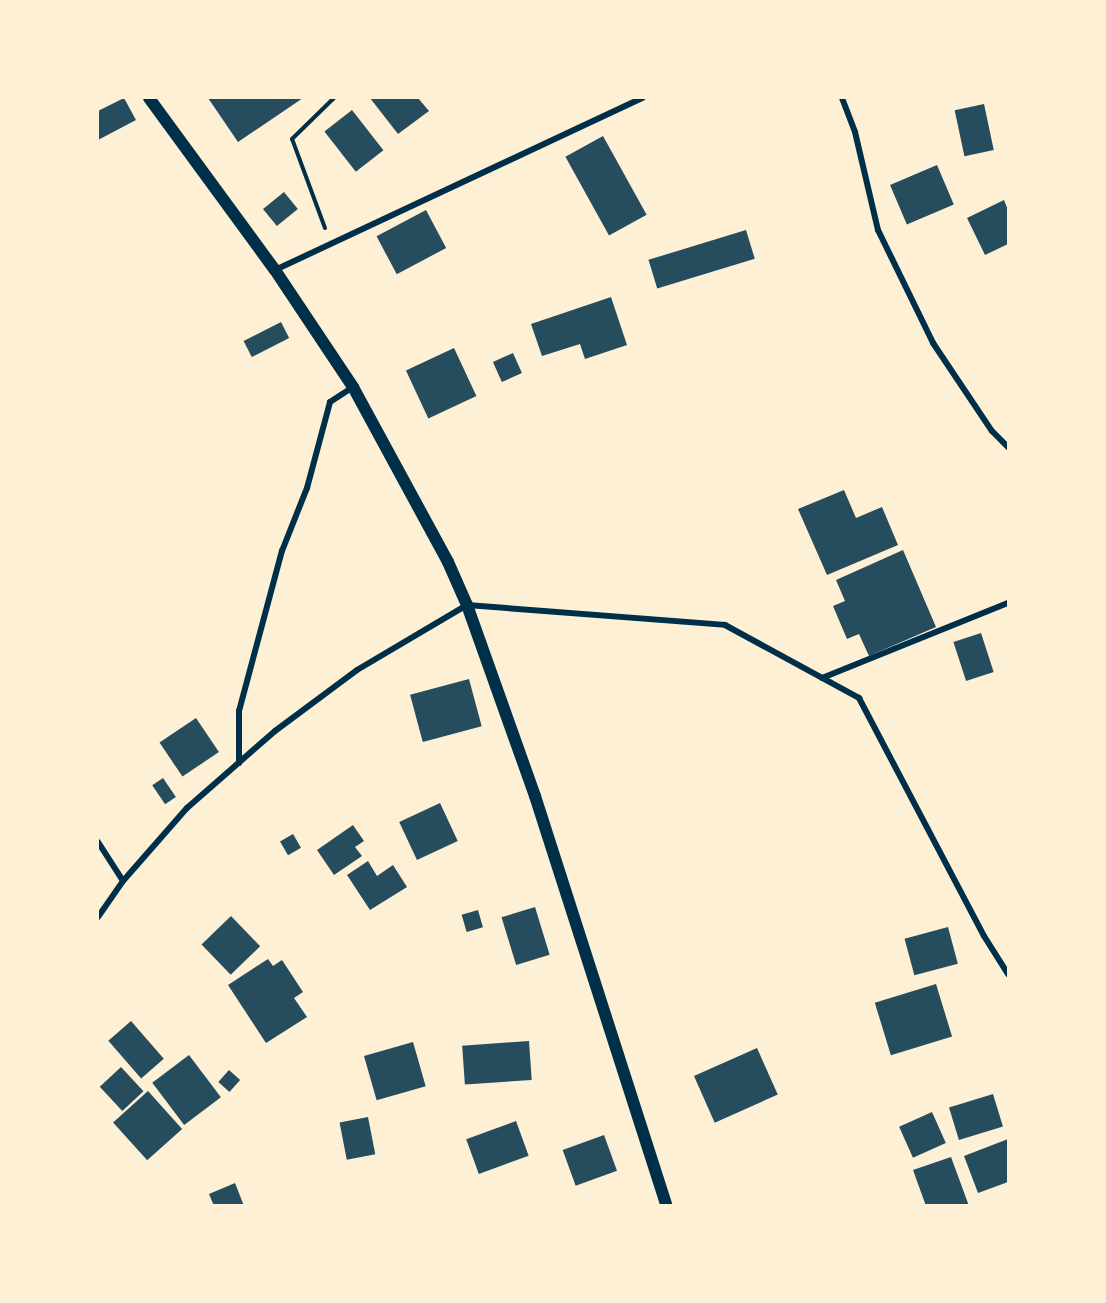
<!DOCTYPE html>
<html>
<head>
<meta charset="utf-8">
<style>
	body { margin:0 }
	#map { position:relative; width:1106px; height:1303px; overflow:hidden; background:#fdf0d5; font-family:Rubik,sans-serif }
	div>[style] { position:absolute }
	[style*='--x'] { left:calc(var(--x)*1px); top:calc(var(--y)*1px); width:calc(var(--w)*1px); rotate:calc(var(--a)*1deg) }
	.building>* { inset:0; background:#264d5e; transform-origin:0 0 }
	.path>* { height:4px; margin:-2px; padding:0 2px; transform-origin:2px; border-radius:2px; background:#003049 }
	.minor>* { height:6px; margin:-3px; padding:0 3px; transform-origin:3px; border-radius:3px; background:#003049 }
	.secondary>* { height:12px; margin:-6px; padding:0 6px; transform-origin:6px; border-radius:6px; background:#003049 }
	span { translate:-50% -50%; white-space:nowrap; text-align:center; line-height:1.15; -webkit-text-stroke:4.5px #fdf0d5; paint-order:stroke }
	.frame { position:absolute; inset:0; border:99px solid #fdf0d5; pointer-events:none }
</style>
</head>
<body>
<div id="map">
	<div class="building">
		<i style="clip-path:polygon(124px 98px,136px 120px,98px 140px,98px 111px)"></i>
		<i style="clip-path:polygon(208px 98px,303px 98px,238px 142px)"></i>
		<i style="clip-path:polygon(370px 98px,418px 98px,429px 111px,398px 134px)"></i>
		<i style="left:984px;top:104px;width:47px;height:30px;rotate:78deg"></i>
		<i style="left:352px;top:110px;width:51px;height:35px;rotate:52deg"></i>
		<i style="left:603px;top:136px;width:90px;height:43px;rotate:61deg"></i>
		<i style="left:937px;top:165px;width:43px;height:51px;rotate:67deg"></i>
		<i style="left:284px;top:192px;width:22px;height:27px;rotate:51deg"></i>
		<i style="clip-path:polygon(1004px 200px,1008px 210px,1008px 244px,985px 255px,967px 218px)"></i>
		<i style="left:426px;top:210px;width:43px;height:56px;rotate:62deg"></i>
		<i style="left:746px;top:230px;width:30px;height:102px;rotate:73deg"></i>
		<i style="clip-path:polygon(611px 297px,627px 345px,585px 359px,580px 344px,542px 356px,531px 324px)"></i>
		<i style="left:281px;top:322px;width:18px;height:42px;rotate:63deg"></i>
		<i style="left:454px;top:348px;width:53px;height:53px;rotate:65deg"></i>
		<i style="left:513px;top:353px;width:22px;height:22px;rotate:66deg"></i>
		<i style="clip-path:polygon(844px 490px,856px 518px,882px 507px,898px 545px,827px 575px,798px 509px)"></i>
		<i style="clip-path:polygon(903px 550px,936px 627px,869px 656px,859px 634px,847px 639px,833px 606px,845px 601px,836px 580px)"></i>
		<i style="left:981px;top:633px;width:41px;height:29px;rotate:72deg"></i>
		<i style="left:469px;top:679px;width:49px;height:61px;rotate:75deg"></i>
		<i style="left:196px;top:718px;width:41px;height:44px;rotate:56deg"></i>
		<i style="left:163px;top:778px;width:23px;height:13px;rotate:56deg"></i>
		<i style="left:440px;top:803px;width:42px;height:45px;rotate:65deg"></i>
		<i style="clip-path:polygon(353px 825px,364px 841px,355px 847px,362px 856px,334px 875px,317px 850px)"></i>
		<i style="left:293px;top:834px;width:16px;height:15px;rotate:60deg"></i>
		<i style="clip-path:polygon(368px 861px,377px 876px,393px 865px,407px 887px,370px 910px,347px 875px)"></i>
		<i style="left:535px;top:907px;width:50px;height:35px;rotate:73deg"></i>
		<i style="left:478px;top:910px;width:18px;height:17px;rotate:74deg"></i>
		<i style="left:231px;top:916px;width:42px;height:41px;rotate:46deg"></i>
		<i style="left:948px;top:927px;width:38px;height:45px;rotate:75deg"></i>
		<i style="clip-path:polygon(268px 959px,273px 966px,282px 960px,303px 992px,294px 998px,307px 1017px,266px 1043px,228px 985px)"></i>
		<i style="left:936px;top:984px;width:55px;height:64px;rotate:73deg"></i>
		<i style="left:131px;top:1021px;width:50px;height:30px;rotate:49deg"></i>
		<i style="left:529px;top:1041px;width:39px;height:67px;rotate:86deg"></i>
		<i style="left:413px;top:1042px;width:46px;height:51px;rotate:74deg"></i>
		<i style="left:757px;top:1048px;width:51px;height:69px;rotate:66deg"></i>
		<i style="left:189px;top:1055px;width:53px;height:46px;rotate:53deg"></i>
		<i style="left:121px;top:1067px;width:33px;height:29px;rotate:47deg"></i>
		<i style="left:229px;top:1070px;width:15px;height:16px;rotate:42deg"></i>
		<i style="left:148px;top:1091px;width:51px;height:47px;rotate:48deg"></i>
		<i style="left:993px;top:1094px;width:34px;height:46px;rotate:73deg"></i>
		<i style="left:932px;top:1112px;width:34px;height:36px;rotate:66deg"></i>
		<i style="left:368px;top:1117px;width:38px;height:29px;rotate:79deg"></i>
		<i style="left:516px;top:1121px;width:37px;height:53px;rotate:70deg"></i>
		<i style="left:604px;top:1135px;width:38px;height:44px;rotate:70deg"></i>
		<i style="clip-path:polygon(1008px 1139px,1008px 1182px,978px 1193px,964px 1156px)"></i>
		<i style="clip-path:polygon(951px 1157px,969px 1206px,926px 1206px,913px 1170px)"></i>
		<i style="clip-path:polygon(235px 1183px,244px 1206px,214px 1206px,209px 1194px)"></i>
	</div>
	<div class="path">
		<i style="--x:325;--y:228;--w:95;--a:-110.3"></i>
		<i style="--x:292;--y:139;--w:59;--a:-44.3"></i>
	</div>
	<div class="minor">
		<i style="--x:842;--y:98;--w:36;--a:69"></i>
		<i style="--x:855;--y:132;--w:101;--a:76.8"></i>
		<i style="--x:878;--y:230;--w:126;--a:64"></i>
		<i style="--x:933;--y:343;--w:106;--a:56.2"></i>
		<i style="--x:992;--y:431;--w:23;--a:45"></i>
		<i style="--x:275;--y:270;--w:406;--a:-25.1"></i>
		<i style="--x:822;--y:678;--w:201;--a:-22"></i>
		<i style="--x:239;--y:763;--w:52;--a:-90"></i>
		<i style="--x:239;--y:711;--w:166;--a:-75"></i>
		<i style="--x:282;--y:551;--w:68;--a:-68.4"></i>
		<i style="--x:307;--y:488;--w:89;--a:-75"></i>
		<i style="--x:330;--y:402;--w:27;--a:-33"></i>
		<i style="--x:98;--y:842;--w:46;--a:57.3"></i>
		<i style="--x:98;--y:917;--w:44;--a:-55.2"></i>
		<i style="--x:123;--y:881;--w:97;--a:-48.8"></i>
		<i style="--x:187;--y:808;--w:117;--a:-41.2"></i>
		<i style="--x:275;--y:731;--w:102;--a:-36.6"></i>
		<i style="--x:357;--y:670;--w:128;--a:-30.6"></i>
		<i style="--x:467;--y:605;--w:259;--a:4.4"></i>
		<i style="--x:725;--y:625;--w:153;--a:28.6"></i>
		<i style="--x:859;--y:698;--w:269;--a:62.3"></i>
		<i style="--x:984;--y:936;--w:45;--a:57.7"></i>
	</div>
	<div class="secondary">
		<i style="--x:149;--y:98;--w:213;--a:53.8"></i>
		<i style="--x:275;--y:270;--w:141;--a:56.3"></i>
		<i style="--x:353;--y:387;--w:199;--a:61.5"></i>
		<i style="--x:448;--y:562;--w:47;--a:66.2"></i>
		<i style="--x:467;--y:605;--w:203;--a:70.4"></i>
		<i style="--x:535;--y:796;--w:431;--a:72.2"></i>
	</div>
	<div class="frame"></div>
</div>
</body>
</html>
